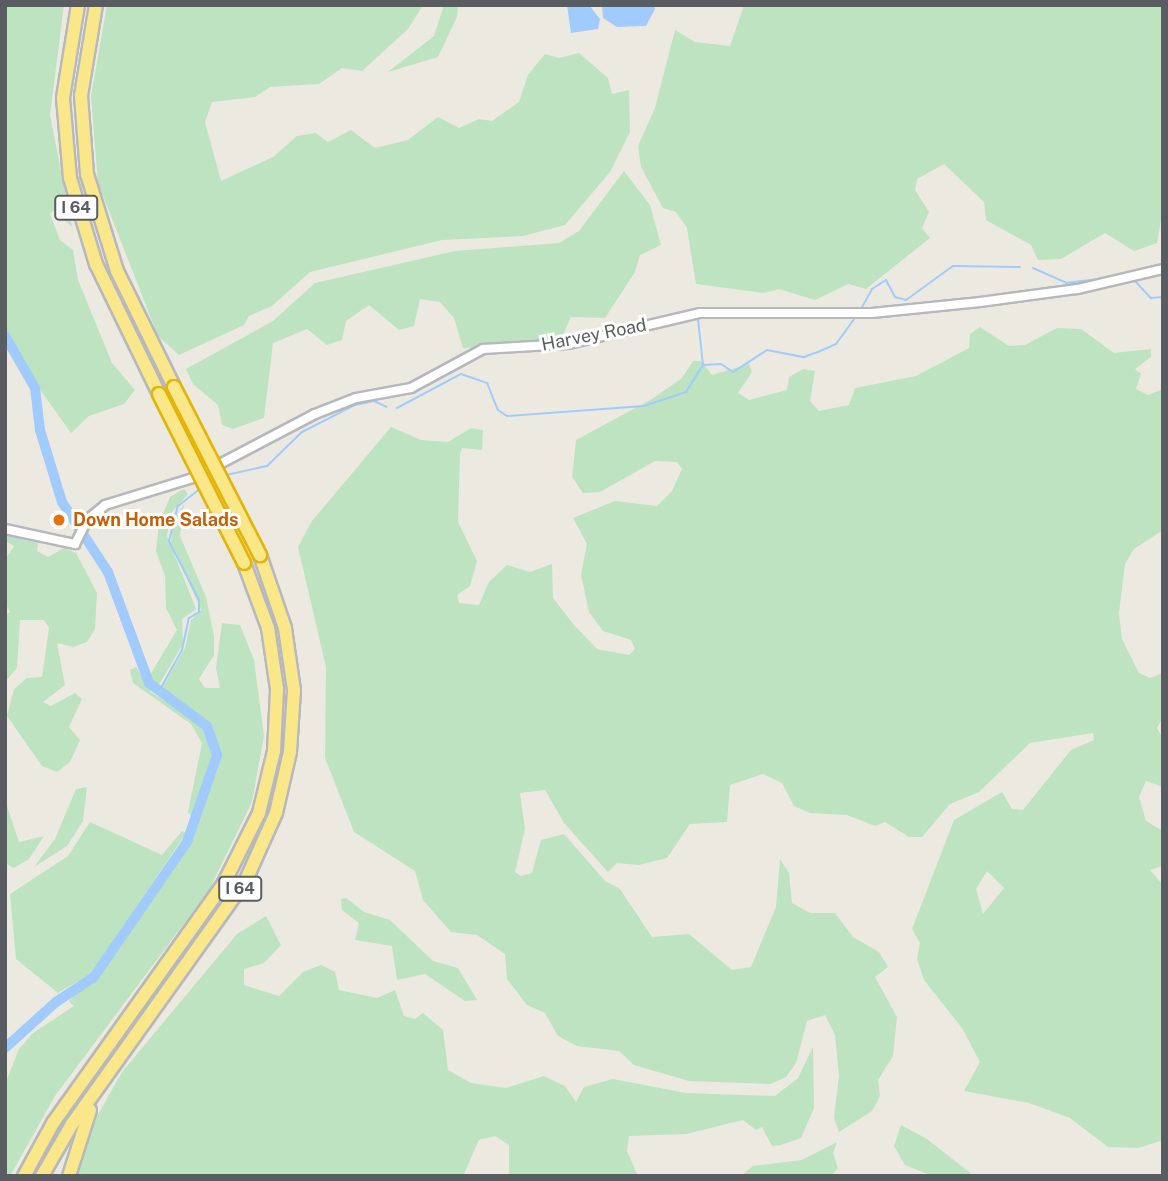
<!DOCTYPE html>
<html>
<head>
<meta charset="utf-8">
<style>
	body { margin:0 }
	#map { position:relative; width:1168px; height:1181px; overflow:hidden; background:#eceae0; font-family:"Public Sans",sans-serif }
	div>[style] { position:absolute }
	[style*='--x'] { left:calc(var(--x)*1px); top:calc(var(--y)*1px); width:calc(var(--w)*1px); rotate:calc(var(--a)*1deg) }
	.green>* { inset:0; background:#bde3c0 }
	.water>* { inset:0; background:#a0cbfc }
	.stream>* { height:2px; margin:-1px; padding:0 1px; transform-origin:1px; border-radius:1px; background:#a0cbfc }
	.river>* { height:10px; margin:-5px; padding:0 5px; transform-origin:5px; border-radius:5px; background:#a0cbfc }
	.roads { filter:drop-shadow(2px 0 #b6b8bd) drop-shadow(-2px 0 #b6b8bd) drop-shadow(0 2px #b6b8bd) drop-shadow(0 -2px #b6b8bd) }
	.tertiary>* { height:8px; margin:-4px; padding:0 4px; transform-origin:4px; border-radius:4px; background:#fff }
	.motorway>* { height:12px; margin:-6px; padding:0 6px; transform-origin:6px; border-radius:6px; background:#f9e78a }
	.bridges { filter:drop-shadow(2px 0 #e4b408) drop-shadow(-2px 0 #e4b408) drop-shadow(0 2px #e4b408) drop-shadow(0 -2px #e4b408) }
	.motorway-bridge>* { height:12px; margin:-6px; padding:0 6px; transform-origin:6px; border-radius:6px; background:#f9e78a }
	.dots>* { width:19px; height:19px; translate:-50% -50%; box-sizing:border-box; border:4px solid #fff; border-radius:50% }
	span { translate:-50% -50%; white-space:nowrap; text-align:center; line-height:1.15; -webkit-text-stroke:6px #fff; paint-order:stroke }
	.shield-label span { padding:2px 5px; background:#fff; border:2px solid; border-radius:5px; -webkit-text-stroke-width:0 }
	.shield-label { font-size:16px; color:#595c61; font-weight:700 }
	.street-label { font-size:18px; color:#595c61 }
	.food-label { font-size:18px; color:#c56008; font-weight:700 }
	.left { translate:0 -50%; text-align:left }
	.frame { position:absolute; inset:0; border:7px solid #595c61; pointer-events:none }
</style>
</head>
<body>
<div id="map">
	<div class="green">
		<i style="clip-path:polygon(5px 5px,64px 5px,50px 115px,72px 227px,54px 210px,50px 214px,60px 240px,73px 250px,78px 280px,112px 363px,135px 390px,124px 404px,89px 416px,71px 433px,11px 349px,5px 327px)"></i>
		<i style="clip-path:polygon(107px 5px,423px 5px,408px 29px,362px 71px,342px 68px,319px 84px,270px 87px,255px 97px,212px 102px,205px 122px,221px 181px,273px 157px,297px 136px,316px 133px,328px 142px,351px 130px,375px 148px,408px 140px,438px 117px,459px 128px,479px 119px,492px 121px,519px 102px,528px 75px,545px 54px,559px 58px,579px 53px,608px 78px,612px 94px,629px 90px,630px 132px,610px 172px,565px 225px,523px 236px,442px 240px,310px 272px,272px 306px,249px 316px,244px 325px,179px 355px,158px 336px,98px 183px,91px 96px)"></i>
		<i style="clip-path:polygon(444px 5px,458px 5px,457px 17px,438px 57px,388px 72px,434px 36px)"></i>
		<i style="clip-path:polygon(744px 5px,1163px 5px,1163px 209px,1157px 243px,1134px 251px,1105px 233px,1061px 259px,1038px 260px,1031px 245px,986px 220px,984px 202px,944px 164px,917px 179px,915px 190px,929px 212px,922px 228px,930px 238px,866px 289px,848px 284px,815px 300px,779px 289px,764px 293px,696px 284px,687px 228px,676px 212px,663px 208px,641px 167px,638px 146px,655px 108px,675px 30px,695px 42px,730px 46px)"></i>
		<i style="clip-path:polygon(624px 171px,650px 205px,661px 245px,640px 255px,635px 272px,605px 318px,571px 317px,561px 339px,544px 344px,463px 348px,454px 318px,440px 302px,420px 299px,414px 326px,399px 330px,369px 305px,346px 321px,342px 340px,327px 345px,307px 329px,273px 343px,264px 418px,233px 429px,222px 425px,218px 405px,193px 384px,186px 369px,273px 321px,315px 283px,455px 251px,559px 243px,579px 231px)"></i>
		<i style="clip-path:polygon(evenodd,980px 327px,1009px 346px,1025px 345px,1057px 328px,1081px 329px,1114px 353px,1151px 349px,1151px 357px,1135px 369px,1141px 374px,1136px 389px,1148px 395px,1163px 389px,1163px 530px,1134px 549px,1125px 564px,1119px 613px,1122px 639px,1139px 673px,1150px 678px,1163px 673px,1163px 717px,1157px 728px,1163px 739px,1163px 787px,1146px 781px,1139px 797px,1146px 821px,1163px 831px,1163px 866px,1150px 870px,1163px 885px,1163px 1140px,1138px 1148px,1108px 1147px,1070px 1118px,1029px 1103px,964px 1091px,980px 1062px,962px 1028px,924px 980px,917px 959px,920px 943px,912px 929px,954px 820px,1002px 792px,1012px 809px,1023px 810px,1071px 750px,1094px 740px,1093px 733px,1030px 743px,979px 792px,950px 804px,922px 837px,909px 837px,885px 822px,875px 826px,847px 815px,810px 813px,794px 806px,782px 783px,763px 774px,730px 785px,727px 822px,690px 824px,667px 858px,639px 865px,617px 863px,608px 872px,564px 823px,545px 790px,520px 793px,525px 829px,515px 872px,521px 876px,532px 873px,541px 840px,564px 834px,605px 881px,620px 889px,652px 937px,689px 934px,732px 970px,751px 967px,776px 907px,780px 859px,789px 873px,792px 903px,810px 913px,835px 913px,853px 937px,879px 952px,888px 967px,875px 977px,897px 1017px,893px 1056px,878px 1080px,880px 1096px,872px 1111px,839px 1132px,834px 1118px,839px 1076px,835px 1035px,825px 1015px,807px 1021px,796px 1063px,786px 1077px,771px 1084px,689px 1081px,634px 1065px,619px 1051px,577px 1046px,558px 1036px,545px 1013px,527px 1005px,507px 979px,505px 954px,477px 935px,451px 932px,423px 900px,415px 871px,354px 832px,325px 758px,326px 667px,298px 547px,312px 521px,391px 427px,421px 440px,448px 442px,471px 428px,483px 430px,482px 450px,462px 448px,460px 454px,458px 522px,477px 561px,470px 586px,457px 595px,459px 603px,479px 605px,489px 582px,507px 565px,530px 572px,552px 564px,553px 598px,574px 625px,597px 649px,629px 655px,635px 649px,631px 640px,603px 631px,589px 612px,581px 575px,587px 544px,573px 518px,615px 501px,657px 506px,672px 491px,682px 469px,677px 462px,655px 461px,600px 492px,583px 493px,572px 477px,576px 440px,652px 399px,682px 378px,693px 361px,701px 361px,712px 375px,749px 364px,752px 372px,738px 393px,749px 400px,787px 390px,789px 377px,803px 369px,815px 371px,810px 401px,819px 411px,849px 405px,855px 388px,916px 376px,969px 348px,970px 334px,980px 327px,987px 871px,1004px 888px,983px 914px,976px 889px,987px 871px)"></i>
		<i style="clip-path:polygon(184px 489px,188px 494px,171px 513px,167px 536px,196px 609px,182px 619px,183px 644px,157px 688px,150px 675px,177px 630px,166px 608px,165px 576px,156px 551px,159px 524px,170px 497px)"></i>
		<i style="clip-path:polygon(184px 504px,180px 536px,206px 597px,214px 636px,214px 655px,199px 679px,205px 688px,220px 688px,216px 668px,222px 623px,240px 625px,254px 660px,264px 736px,252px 802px,209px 890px,55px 1096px,10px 1176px,5px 1176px,5px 1084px,19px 1049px,33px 1033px,74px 1006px,69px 1001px,111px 959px,187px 847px,218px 767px,219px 748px,207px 722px,171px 703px,161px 690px,185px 648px,191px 620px,201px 610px,171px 542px,174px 520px)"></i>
		<i style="clip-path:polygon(8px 535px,38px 543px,37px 551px,48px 557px,64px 548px,76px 553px,97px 593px,95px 629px,87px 642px,73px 647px,57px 643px,65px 685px,43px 702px,51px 706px,75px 693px,82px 699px,69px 727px,80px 740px,70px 762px,57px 772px,42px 766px,7px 716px,14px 689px,27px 678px,42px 677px,49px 628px,44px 620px,20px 620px,17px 668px,5px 682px,5px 616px,10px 612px,5px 603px,5px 560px,14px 546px,5px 541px)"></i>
		<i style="clip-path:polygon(136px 667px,151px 692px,201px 725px,213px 747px,214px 762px,192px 817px,188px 812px,202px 743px,191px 724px,133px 683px,130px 670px)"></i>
		<i style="clip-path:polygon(87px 787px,83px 821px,67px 846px,34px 867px,55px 839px,76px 789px)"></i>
		<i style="clip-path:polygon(5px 800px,19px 842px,44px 836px,29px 859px,14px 868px,5px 863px)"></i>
		<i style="clip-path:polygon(90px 822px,162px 855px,182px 831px,186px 833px,92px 973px,58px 993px,16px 959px,10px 894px,68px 856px)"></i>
		<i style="clip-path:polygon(346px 898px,364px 912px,390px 920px,433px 961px,458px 968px,477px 1000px,465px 1001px,425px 974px,397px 980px,392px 946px,355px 940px,359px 923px,342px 910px,341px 899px)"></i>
		<i style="clip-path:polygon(266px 916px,281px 945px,264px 963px,244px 969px,244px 985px,279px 996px,303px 972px,321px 965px,335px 972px,339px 990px,377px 998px,395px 990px,404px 1016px,415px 1019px,423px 1013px,443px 1030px,448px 1070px,471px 1083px,506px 1088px,544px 1076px,565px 1086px,576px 1102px,584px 1087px,613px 1079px,686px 1093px,775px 1096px,798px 1078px,813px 1047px,814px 1108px,801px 1138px,781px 1145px,772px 1146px,762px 1127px,756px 1130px,743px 1120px,686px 1134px,629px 1136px,627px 1151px,638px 1176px,509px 1176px,509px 1145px,495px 1136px,479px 1140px,463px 1176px,77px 1176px,87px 1134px,122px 1072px,237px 934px)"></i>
		<i style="clip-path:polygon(901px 1125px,927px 1139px,974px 1176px,932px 1176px,905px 1165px,894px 1146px)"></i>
		<i style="clip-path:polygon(837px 1142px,833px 1153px,838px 1168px,831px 1176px,741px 1176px,753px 1166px,802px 1160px)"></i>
	</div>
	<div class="water">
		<i style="clip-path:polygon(567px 5px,589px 5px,600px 19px,598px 29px,571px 33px)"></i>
		<i style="clip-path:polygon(602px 5px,654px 5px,655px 9px,646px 26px,617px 27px,603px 18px)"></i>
	</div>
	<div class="stream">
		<i style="--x:1033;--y:268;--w:36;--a:24"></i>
		<i style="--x:1066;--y:283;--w:65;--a:-7"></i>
		<i style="--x:1134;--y:280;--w:25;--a:47"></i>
		<i style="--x:1151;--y:298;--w:12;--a:-5"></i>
		<i style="--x:861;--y:309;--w:23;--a:-61"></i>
		<i style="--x:872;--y:289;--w:17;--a:-33"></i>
		<i style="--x:886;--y:280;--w:19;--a:62"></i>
		<i style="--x:895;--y:297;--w:11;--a:15"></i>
		<i style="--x:906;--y:300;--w:58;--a:-35.9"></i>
		<i style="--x:953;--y:266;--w:67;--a:0.9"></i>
		<i style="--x:698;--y:319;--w:46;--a:83.8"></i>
		<i style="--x:397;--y:408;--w:72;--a:-28"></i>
		<i style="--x:461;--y:374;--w:28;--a:19"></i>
		<i style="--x:487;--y:383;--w:29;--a:68"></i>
		<i style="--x:498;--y:410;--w:11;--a:34"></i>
		<i style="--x:507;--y:416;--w:137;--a:-4.2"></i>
		<i style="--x:644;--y:406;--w:44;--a:-18.4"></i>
		<i style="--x:686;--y:392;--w:32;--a:-58"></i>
		<i style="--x:703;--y:365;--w:18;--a:-3"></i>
		<i style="--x:721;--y:364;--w:14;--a:34"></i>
		<i style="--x:733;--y:372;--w:40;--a:-32.9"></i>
		<i style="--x:767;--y:350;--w:38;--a:11"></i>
		<i style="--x:804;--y:357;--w:15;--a:-20"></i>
		<i style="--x:818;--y:352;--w:20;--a:-24"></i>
		<i style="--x:836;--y:344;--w:34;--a:-54"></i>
		<i style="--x:226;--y:475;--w:42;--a:-12.4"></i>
		<i style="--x:267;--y:466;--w:49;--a:-44.2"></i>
		<i style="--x:302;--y:432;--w:59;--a:-27"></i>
		<i style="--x:355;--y:405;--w:19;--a:-12"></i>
		<i style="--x:374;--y:401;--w:14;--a:25"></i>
		<i style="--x:158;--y:693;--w:49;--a:-60.8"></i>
		<i style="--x:182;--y:650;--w:33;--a:-78"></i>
		<i style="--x:189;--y:618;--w:12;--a:-31"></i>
		<i style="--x:199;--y:612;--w:12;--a:-90"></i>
		<i style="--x:199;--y:600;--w:66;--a:-117"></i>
		<i style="--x:169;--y:541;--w:36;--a:-76"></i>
		<i style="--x:178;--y:506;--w:28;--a:-38"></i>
	</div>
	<div class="river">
		<i style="--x:5;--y:336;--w:60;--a:60"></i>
		<i style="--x:35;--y:388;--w:42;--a:83.2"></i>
		<i style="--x:40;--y:430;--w:75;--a:73"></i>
		<i style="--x:62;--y:502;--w:84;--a:56.7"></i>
		<i style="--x:108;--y:572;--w:118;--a:69.7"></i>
		<i style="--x:149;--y:683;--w:72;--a:36.6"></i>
		<i style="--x:207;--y:726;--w:31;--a:71"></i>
		<i style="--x:217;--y:755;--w:92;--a:109"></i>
		<i style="--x:187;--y:842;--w:164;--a:124.6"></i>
		<i style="--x:94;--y:977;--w:45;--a:146.7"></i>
		<i style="--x:56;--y:1002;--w:69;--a:138"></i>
	</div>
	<div class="roads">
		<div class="tertiary">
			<i style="--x:5;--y:529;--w:72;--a:12.1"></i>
			<i style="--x:75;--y:544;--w:28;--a:-63"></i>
			<i style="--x:88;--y:519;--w:22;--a:-39"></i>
			<i style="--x:105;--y:505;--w:92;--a:-17.1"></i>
			<i style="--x:193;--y:478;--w:138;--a:-27.7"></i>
			<i style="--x:315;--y:414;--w:44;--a:-21.3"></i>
			<i style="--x:356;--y:398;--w:56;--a:-10.3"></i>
			<i style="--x:411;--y:388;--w:82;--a:-28.4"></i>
			<i style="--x:483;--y:349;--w:85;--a:-3.4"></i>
			<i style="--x:568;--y:344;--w:136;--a:-13.2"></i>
			<i style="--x:700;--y:313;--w:172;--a:0"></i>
			<i style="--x:872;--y:313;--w:109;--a:-5.8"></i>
			<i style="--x:980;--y:302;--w:99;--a:-7.6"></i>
			<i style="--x:1078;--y:289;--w:87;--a:-13.2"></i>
		</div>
		<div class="motorway">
			<i style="--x:78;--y:5;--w:94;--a:99.2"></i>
			<i style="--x:63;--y:98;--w:80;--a:85"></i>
			<i style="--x:70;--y:178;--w:90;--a:73.2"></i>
			<i style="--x:96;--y:264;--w:144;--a:64.1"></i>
			<i style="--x:96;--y:5;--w:92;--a:99.4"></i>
			<i style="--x:81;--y:96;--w:78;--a:85.6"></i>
			<i style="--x:87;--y:174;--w:102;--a:72.8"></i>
			<i style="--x:117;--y:271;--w:129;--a:63.8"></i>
			<i style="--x:24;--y:1176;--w:60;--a:-61.3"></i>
			<i style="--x:53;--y:1123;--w:292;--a:-54.5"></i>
			<i style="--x:223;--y:885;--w:80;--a:-63.4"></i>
			<i style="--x:259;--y:813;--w:64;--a:-76.4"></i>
			<i style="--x:274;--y:751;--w:62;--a:-87.2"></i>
			<i style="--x:277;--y:689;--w:62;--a:-98.4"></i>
			<i style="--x:268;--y:628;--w:69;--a:-110.3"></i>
			<i style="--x:42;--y:1176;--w:60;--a:-60"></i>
			<i style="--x:72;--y:1124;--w:300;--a:-54.5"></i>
			<i style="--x:246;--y:880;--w:73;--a:-65.9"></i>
			<i style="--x:276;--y:813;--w:63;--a:-77.1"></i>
			<i style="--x:290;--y:752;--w:62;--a:-86.3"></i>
			<i style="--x:294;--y:690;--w:63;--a:-98.3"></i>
			<i style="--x:285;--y:628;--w:77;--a:-108.9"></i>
			<i style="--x:69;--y:1176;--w:69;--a:-72.3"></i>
		</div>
	</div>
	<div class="bridges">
		<div class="motorway-bridge">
			<i style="--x:174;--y:387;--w:189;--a:62.9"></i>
			<i style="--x:159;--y:394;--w:189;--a:63.3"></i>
		</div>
	</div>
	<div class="dots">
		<i style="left:59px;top:520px;background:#e8710a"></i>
	</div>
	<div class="shield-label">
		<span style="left:76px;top:208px">I 64</span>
		<span style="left:240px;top:889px">I 64</span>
	</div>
	<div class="street-label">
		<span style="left:594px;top:335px;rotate:-11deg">Harvey Road</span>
	</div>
	<div class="food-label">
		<span class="left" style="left:73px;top:520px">Down Home Salads</span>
	</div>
	<div class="frame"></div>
</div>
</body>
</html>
